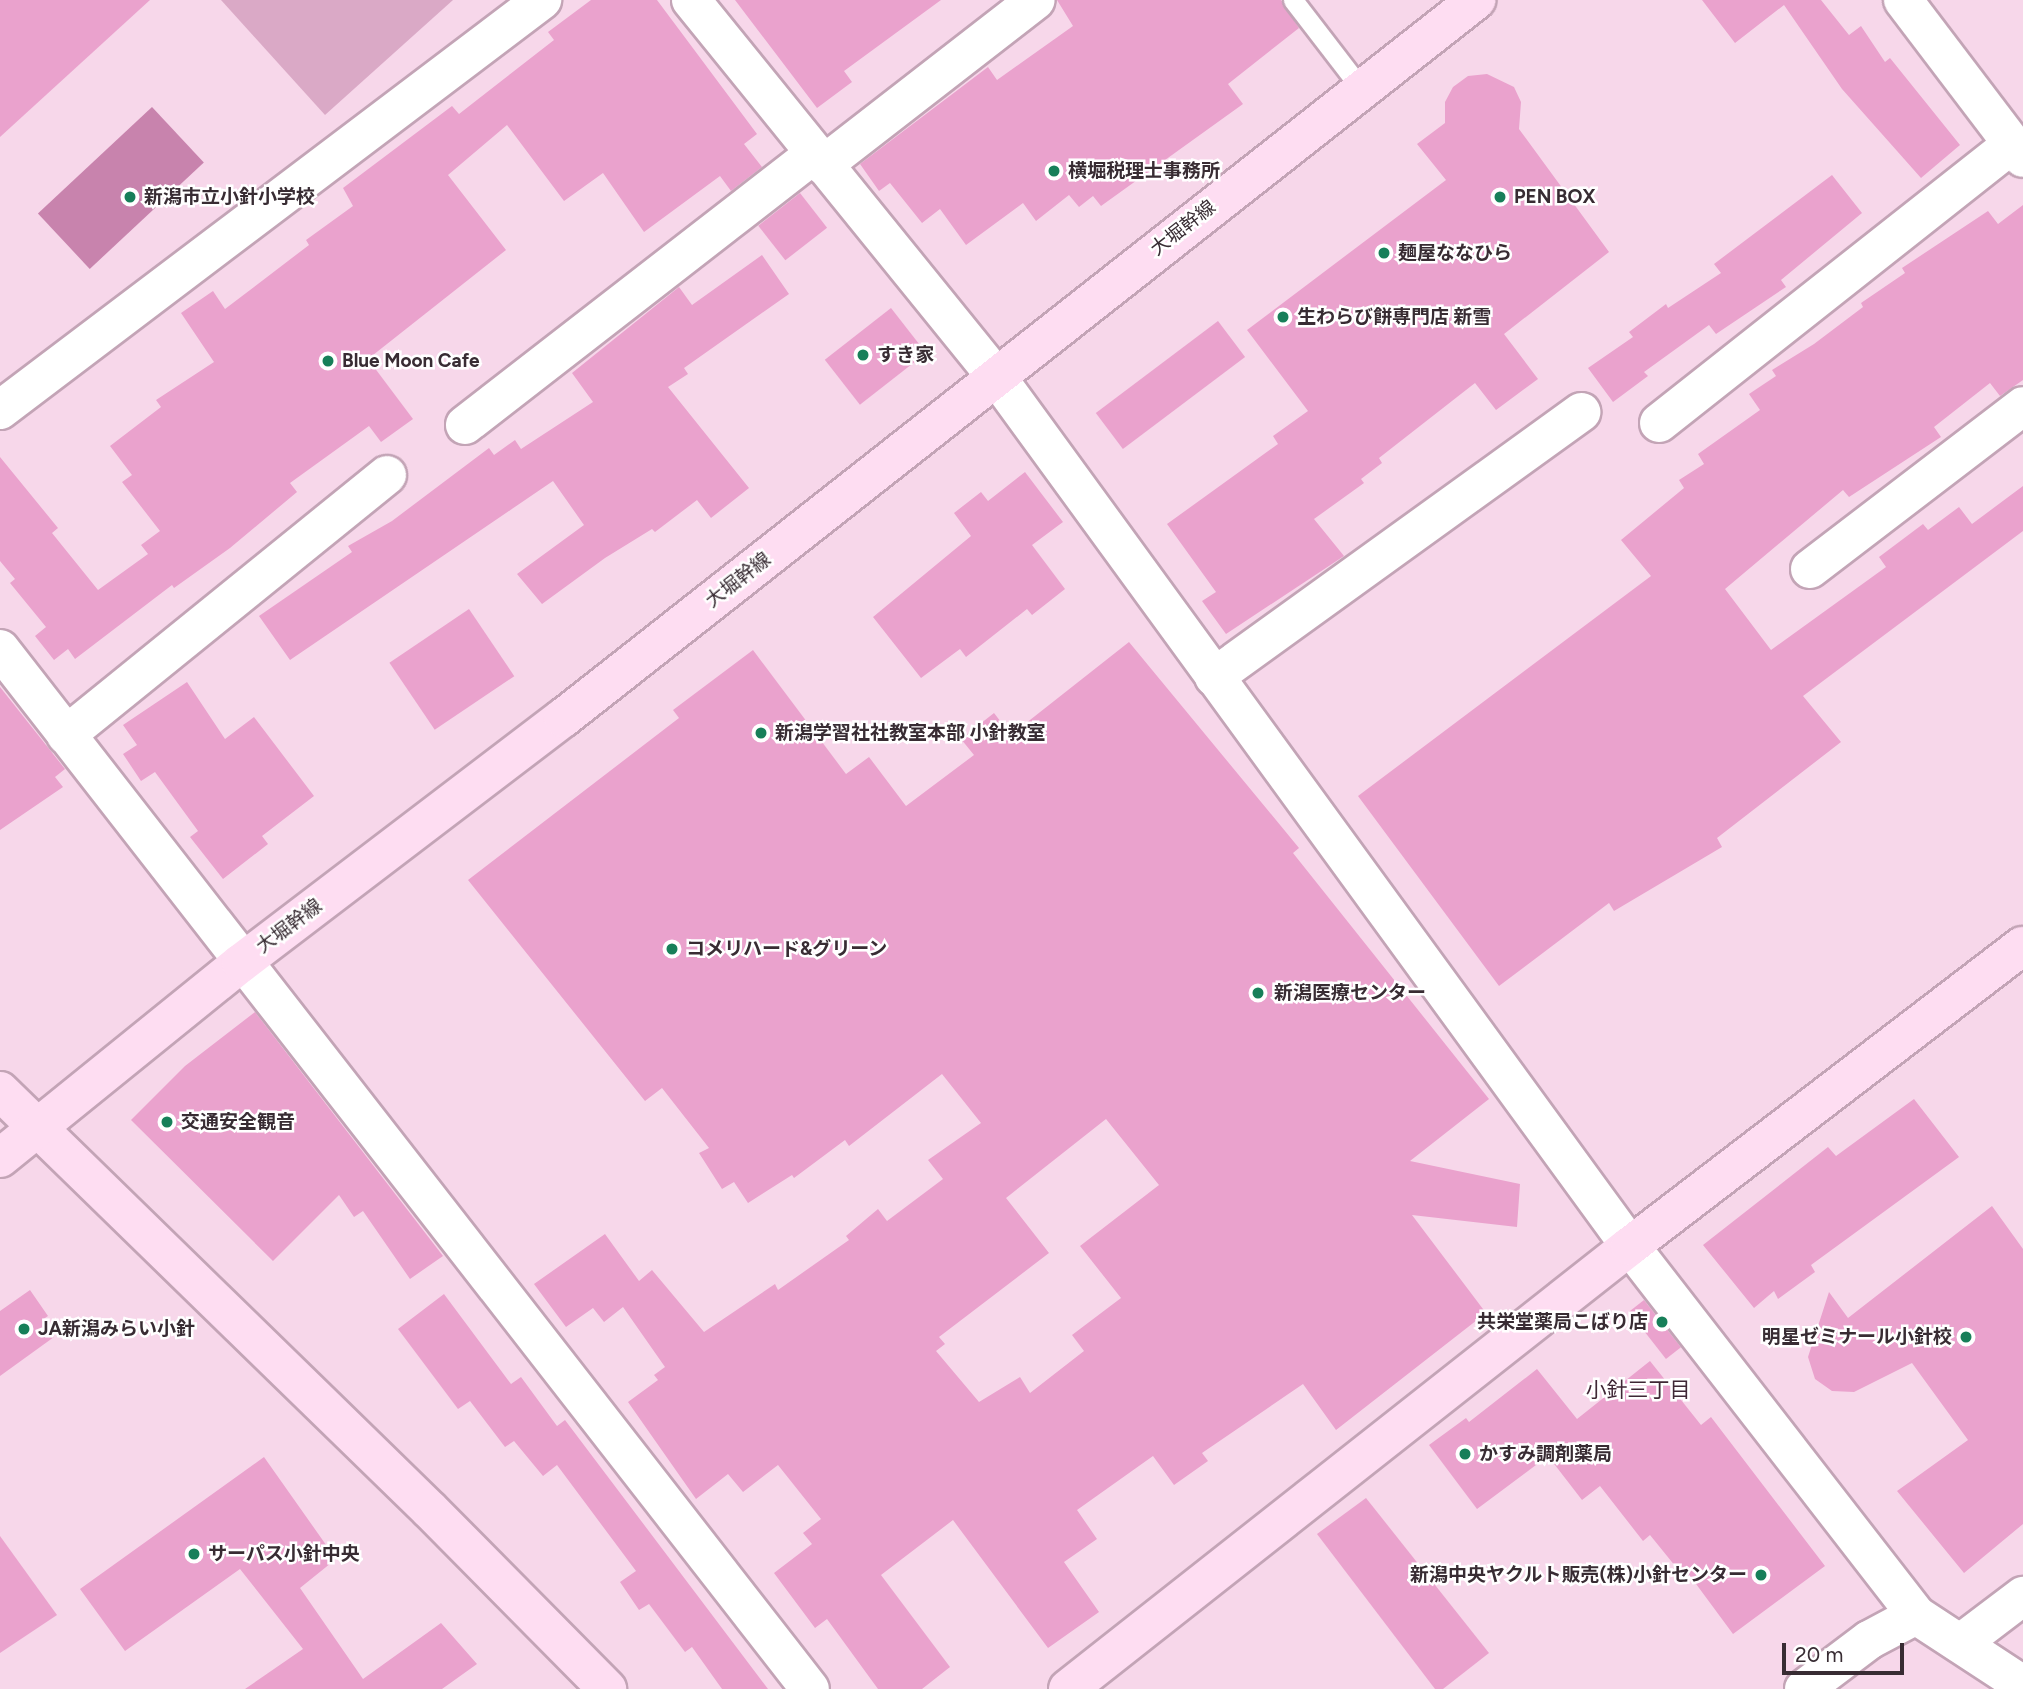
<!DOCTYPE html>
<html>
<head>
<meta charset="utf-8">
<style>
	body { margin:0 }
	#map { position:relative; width:2023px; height:1689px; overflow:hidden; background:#f7d7ea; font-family:Figtree,"Noto Sans JP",sans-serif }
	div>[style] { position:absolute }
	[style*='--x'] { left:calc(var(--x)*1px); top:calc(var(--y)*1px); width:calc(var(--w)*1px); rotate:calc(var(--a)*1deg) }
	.green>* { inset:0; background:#daa9c6 }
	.water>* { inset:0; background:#c883ad; transform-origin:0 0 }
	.building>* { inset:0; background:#eaa2cd; transform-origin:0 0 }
	.roads { filter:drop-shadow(2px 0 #c3a4b6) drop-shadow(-2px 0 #c3a4b6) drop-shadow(0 2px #c3a4b6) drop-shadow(0 -2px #c3a4b6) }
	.lane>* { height:19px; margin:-9.5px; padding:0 9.5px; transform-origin:9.5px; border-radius:9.5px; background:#fff }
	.street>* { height:38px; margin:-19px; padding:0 19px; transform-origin:19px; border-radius:19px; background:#fff }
	.secondary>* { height:38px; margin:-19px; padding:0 19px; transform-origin:19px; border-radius:19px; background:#feddf2 }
	.dots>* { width:19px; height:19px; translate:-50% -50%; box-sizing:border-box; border:4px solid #fff; border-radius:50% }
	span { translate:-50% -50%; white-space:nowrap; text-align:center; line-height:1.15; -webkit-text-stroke:5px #fff; paint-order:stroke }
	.poi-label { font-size:19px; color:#382c33; font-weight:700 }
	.left { translate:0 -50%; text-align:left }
	.right { translate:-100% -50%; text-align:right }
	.street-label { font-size:19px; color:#382c33 }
	.neighbourhood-label { font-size:21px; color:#3f2735 }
	.scale { position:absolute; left:1782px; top:1643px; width:122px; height:32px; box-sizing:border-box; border:4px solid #382c33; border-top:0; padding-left:9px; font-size:21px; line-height:24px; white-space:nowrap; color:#382c33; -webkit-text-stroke:5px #fff; paint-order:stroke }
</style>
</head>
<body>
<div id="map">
	<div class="green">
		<i style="clip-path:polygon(221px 0,453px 0,325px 115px)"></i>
	</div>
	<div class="water">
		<i style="left:152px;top:107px;width:76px;height:156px;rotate:47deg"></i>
	</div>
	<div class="building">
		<i style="clip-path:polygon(0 0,150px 0,0 137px)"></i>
		<i style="clip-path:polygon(591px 0,657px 0,757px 134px,744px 144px,762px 167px,731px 191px,720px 176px,644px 232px,603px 173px,564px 201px,507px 125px,448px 175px,506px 250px,368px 359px,413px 419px,381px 442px,369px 426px,290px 483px,297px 492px,230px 548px,174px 588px,172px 585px,75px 659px,68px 649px,54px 660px,35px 636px,46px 627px,10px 583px,15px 579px,0 561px,0 457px,58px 528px,52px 533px,98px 590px,148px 554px,141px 545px,160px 531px,122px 482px,132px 475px,110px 446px,161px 407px,156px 400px,214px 362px,181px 313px,213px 291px,225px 309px,309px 245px,306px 240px,353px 206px,343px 188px,452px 106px,459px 114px,554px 40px,548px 32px)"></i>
		<i style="clip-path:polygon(735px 0,941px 0,844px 71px,852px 82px,817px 108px)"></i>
		<i style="clip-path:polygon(1057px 0,1281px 0,1299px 28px,1228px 84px,1243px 104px,1101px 206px,1093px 196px,1079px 207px,1069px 195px,1036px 221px,1023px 203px,966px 245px,940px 209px,922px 223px,890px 183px,879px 191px,860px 164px,988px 67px,997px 80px,1073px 26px)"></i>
		<i style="clip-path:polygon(1702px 0,1821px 0,1849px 35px,1861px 26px,1885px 62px,1890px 58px,1960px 145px,1921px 178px,1842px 89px,1784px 5px,1735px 43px)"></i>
		<i style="clip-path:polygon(1487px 74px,1514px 87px,1521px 102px,1519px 129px,1609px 252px,1504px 334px,1538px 379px,1496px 410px,1475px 383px,1379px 458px,1382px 463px,1361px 479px,1364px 483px,1314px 519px,1344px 556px,1226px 634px,1202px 601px,1216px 592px,1167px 524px,1278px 444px,1273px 436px,1308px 411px,1247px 330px,1446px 180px,1417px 144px,1445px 123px,1445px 102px,1453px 87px,1468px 76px)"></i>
		<i style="clip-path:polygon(1832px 175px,1862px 213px,1781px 280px,1786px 287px,1716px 334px,1709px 325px,1644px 372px,1648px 376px,1613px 402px,1588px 368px,1633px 337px,1629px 332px,1666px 304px,1668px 308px,1721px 273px,1714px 264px)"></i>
		<i style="left:800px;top:193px;width:44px;height:53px;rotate:52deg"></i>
		<i style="clip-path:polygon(2023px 205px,2023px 380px,2000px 396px,1990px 383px,1934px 427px,1941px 437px,1849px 497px,1843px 490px,1725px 589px,1771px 650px,1886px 567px,1879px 557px,1923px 524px,1928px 530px,1959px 507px,1972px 524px,2023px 486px,2023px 531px,1803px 696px,1841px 742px,1717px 838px,1722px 847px,1614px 911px,1609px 903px,1499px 986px,1358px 796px,1651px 576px,1621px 540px,1684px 488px,1679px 480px,1704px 464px,1698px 454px,1760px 410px,1749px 394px,1776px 376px,1772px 370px,1814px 344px,1863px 307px,1861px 303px,1905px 273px,1902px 268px,1988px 211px,1998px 224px)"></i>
		<i style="clip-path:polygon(762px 255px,789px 294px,684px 368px,688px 374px,668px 387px,749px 488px,711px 518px,697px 500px,655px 532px,652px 529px,605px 558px,542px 604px,517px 574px,584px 525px,553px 481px,290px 660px,259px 616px,352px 552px,348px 546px,392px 521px,489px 448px,494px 455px,515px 440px,521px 449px,593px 402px,572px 373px,679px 287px,692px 305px)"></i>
		<i style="left:891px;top:308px;width:57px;height:84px;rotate:52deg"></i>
		<i style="left:1218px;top:321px;width:45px;height:153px;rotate:53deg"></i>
		<i style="clip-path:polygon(1025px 472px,1063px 522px,1032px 545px,1065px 589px,1032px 615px,1027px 609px,966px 657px,960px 649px,921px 678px,873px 617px,971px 536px,954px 513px,981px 492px,988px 501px)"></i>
		<i style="left:469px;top:609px;width:81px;height:96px;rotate:56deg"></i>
		<i style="clip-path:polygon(evenodd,1129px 642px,1299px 848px,1293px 853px,1489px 1099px,1410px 1161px,1520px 1184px,1517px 1227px,1412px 1215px,1486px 1313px,1336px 1430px,1303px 1384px,1202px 1453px,1208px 1461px,1174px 1485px,1153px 1456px,1077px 1510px,1097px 1539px,1064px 1562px,1099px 1612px,1048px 1648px,953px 1520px,881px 1575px,950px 1667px,922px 1689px,878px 1689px,827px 1619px,815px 1628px,774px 1573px,812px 1544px,803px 1533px,821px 1519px,778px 1465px,743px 1492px,728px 1474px,696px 1499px,628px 1402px,658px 1380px,654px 1375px,665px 1367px,623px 1307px,604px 1322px,593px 1308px,566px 1327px,534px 1284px,605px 1234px,639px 1281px,652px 1270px,704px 1332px,775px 1284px,778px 1290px,849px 1240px,846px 1236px,878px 1209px,887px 1221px,943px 1179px,928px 1160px,981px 1123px,942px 1074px,849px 1146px,845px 1140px,794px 1178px,792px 1175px,748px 1203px,734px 1182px,722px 1189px,699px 1153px,709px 1148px,662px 1088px,645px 1101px,468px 880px,679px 718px,673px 710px,753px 650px,846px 774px,869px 757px,906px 806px,974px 755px,961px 739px,994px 713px,1011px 735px,1129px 642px,1106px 1119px,1159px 1185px,1080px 1246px,1121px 1298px,1072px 1335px,1084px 1351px,1030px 1393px,1020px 1377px,979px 1402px,936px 1351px,945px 1344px,939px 1337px,1049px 1253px,1006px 1198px,1106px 1119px)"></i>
		<i style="clip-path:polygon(187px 682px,225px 739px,254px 717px,314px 796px,262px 836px,268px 844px,223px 879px,190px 837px,198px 831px,155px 772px,141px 781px,123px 754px,137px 745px,123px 725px)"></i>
		<i style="clip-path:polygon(0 687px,65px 769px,55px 777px,63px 787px,0 830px)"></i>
		<i style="clip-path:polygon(255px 1012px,443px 1256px,410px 1279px,363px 1211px,354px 1217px,339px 1195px,273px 1261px,131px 1120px,185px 1066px)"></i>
		<i style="clip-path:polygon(1914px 1099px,1959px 1157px,1811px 1265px,1815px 1272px,1778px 1299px,1774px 1291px,1754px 1308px,1703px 1245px,1828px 1147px,1836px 1156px)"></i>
		<i style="clip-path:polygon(1992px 1206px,2023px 1249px,2023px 1524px,1964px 1573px,1897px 1491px,1968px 1440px,1912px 1363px,1854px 1392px,1832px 1391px,1815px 1379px,1808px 1357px,1829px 1292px,1848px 1318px)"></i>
		<i style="clip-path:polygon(30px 1290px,48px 1316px,42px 1320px,54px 1337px,0 1376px,0 1311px)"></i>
		<i style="clip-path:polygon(444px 1294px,511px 1384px,521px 1377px,557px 1426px,565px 1420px,768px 1689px,722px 1689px,692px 1647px,685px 1652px,649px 1604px,639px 1610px,620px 1582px,636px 1571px,557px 1465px,543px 1476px,514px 1441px,505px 1447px,470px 1401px,458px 1409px,398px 1329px)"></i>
		<i style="left:1644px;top:1300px;width:60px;height:19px;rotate:52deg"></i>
		<i style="clip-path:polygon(1650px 1361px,1701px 1425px,1711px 1417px,1825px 1566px,1733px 1634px,1685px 1569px,1680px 1572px,1650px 1535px,1643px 1541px,1600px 1486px,1582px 1500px,1548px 1456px,1477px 1509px,1429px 1445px,1466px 1418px,1469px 1422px,1537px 1369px,1577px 1419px)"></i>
		<i style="clip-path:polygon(264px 1457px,336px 1559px,300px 1588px,363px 1679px,441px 1623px,477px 1664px,442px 1689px,245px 1689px,303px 1649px,240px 1569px,125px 1651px,80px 1589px)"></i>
		<i style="clip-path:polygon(1366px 1498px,1489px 1653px,1443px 1689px,1435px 1689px,1317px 1534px)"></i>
		<i style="clip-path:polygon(0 1536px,57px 1615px,0 1653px)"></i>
	</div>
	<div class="roads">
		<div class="lane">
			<i style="--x:1293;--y:0;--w:110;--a:52.4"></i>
		</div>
		<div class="street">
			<i style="--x:691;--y:0;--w:484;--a:51"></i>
			<i style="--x:996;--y:376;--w:1077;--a:53.92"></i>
			<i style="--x:1630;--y:1246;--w:467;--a:52.2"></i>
			<i style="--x:1916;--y:1615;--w:128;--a:33.2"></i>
			<i style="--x:1903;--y:0;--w:198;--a:52.8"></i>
			<i style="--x:823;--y:165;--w:269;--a:-37.8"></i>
			<i style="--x:0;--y:410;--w:680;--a:-37.11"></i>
			<i style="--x:1659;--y:423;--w:450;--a:-38.3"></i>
			<i style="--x:465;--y:425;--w:442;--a:-37.8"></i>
			<i style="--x:1810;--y:569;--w:268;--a:-37.4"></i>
			<i style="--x:0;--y:649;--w:1318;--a:52.09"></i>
			<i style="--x:1214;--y:677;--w:453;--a:-35.8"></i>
			<i style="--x:66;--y:735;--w:413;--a:-39"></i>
			<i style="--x:1961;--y:1643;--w:78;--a:-37.2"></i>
			<i style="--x:1804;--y:1689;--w:81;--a:-37"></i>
			<i style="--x:1869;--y:1640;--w:53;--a:-28"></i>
		</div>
		<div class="secondary">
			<i style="--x:0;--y:1091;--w:600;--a:44.26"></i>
			<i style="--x:430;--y:1510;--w:252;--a:45.3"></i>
			<i style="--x:0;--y:1158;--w:310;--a:-39"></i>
			<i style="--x:241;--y:963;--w:405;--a:-37.3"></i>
			<i style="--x:563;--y:718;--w:1162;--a:-38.18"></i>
			<i style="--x:1068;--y:1689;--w:716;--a:-38.25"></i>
			<i style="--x:1630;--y:1246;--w:494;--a:-37.4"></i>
		</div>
	</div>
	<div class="dots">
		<i style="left:1054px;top:171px;background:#177f59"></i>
		<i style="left:130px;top:197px;background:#177f59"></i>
		<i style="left:1500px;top:197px;background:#177f59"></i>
		<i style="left:1384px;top:253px;background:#177f59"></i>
		<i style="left:1283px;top:317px;background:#177f59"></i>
		<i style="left:863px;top:355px;background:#177f59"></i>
		<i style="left:328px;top:361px;background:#177f59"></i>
		<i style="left:761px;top:733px;background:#177f59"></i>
		<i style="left:672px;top:949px;background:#177f59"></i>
		<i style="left:1258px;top:993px;background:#177f59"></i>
		<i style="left:167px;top:1122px;background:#177f59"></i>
		<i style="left:1662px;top:1322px;background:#177f59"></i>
		<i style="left:24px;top:1329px;background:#177f59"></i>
		<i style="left:1966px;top:1337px;background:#177f59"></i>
		<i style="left:1465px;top:1454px;background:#177f59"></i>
		<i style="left:194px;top:1554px;background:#177f59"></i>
		<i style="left:1761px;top:1575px;background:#177f59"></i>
	</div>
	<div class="poi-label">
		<span class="left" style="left:1068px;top:171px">横堀税理士事務所</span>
		<span class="left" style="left:144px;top:197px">新潟市立小針小学校</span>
		<span class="left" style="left:1514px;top:197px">PEN BOX</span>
		<span class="left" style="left:1398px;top:253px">麺屋ななひら</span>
		<span class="left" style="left:1297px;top:317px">生わらび餅専門店 新雪</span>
		<span class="left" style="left:877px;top:355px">すき家</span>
		<span class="left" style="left:342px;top:361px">Blue Moon Cafe</span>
		<span class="left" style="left:775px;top:733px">新潟学習社社教室本部 小針教室</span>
		<span class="left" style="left:686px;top:949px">コメリハード&amp;グリーン</span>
		<span class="left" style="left:1274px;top:993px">新潟医療センター</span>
		<span class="left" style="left:181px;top:1122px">交通安全観音</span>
		<span class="right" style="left:1648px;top:1322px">共栄堂薬局こばり店</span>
		<span class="left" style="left:38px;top:1329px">JA新潟みらい小針</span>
		<span class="right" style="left:1952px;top:1337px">明星ゼミナール小針校</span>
		<span class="left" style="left:1479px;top:1454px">かすみ調剤薬局</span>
		<span class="left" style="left:208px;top:1554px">サーパス小針中央</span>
		<span class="right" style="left:1747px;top:1575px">新潟中央ヤクルト販売(株)小針センター</span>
	</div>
	<div class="street-label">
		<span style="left:1183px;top:228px;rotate:-38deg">大堀幹線</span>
		<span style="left:738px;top:580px;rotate:-38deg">大堀幹線</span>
		<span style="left:289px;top:926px;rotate:-37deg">大堀幹線</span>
	</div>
	<div class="neighbourhood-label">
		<span style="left:1638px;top:1390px">小針三丁目</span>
	</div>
	<div class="scale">20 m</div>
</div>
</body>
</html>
